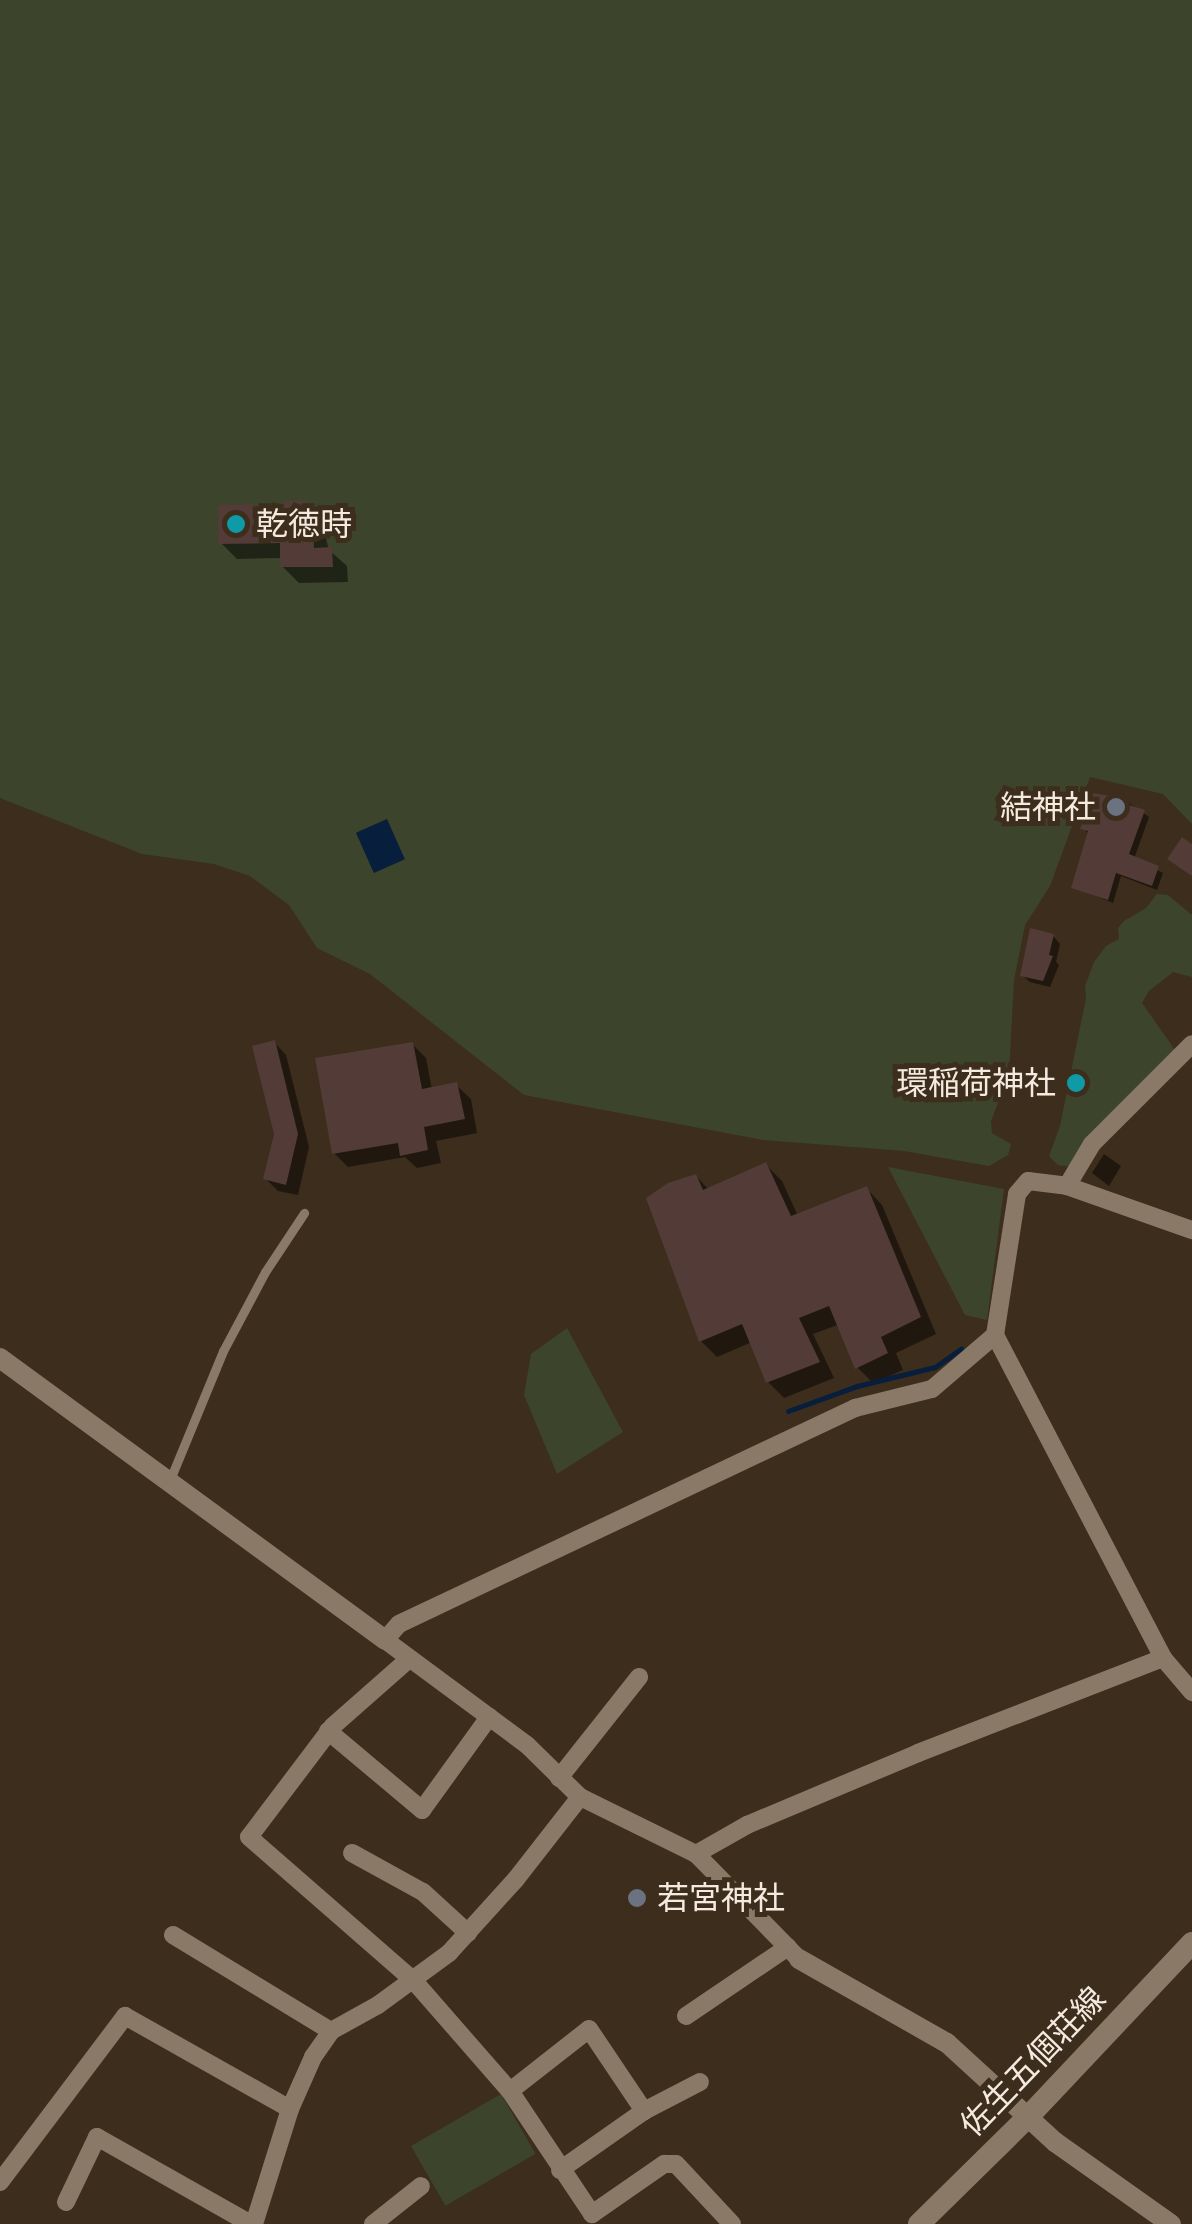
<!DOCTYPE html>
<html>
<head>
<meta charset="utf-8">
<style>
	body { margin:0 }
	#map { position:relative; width:1192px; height:2224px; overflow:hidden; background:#3c2d1c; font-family:"Space Grotesk","Noto Sans JP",sans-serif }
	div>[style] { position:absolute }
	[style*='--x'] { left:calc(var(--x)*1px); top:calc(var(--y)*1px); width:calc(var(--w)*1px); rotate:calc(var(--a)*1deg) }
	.green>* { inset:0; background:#3d442c; transform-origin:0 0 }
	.water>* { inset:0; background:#071e3c; transform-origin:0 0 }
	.shadow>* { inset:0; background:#0007; transform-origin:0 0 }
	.stream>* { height:5px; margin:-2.5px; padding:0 2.5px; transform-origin:2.5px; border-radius:2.5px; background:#071e3c }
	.building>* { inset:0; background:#533b37 }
	.service>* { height:9px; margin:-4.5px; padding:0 4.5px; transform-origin:4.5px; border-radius:4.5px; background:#8a7966 }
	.minor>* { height:18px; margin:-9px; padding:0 9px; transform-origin:9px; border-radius:9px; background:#8a7966 }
	.tertiary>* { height:20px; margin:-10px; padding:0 10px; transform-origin:10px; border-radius:10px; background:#8a7966 }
	.secondary>* { height:22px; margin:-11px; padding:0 11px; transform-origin:11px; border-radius:11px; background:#8a7966 }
	.dots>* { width:28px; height:28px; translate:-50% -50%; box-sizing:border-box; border:5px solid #3c2d1c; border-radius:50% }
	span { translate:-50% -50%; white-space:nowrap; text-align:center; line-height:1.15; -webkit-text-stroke:10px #3c2d1c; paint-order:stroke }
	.poi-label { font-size:32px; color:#f4eae0 }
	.left { translate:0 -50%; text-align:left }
	.right { translate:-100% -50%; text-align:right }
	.street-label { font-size:32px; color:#f4eae0 }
</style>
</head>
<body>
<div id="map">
	<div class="green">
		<i style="clip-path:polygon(0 0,1192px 0,1192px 824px,1163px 794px,1090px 777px,1050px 886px,1025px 925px,1014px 980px,1009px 1074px,991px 1121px,992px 1133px,1011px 1144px,1008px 1155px,989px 1166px,904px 1151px,763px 1140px,524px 1095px,370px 974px,317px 948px,289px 905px,250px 876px,214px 864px,142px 854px,0 798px)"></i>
		<i style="clip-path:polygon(1157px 894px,1168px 895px,1192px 915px,1192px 977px,1173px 972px,1149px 991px,1142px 1003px,1175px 1050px,1072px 1167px,1058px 1165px,1049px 1156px,1060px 1126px,1086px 998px,1085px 986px,1094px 962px,1106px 946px,1119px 939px,1118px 928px,1124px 921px,1146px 908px)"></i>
		<i style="clip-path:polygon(888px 1167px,1004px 1189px,987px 1320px,965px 1315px)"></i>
		<i style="clip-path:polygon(567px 1328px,623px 1432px,557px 1474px,524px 1395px,531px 1354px)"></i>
		<i style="left:501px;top:2094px;width:69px;height:104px;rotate:60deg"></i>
	</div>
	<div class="water">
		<i style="left:387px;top:819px;width:44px;height:34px;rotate:66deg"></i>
	</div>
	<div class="shadow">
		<i style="clip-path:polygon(305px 503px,321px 519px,329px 550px,347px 566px,348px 582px,299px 583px,282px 566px,282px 558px,237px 559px,221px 543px,252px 507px,263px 518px,286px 518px)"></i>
		<i style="clip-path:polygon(1126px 801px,1149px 817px,1134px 859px,1163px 873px,1157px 890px,1121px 876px,1113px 903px,1074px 887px,1090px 835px,1083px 828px)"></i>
		<i style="clip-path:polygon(1053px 936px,1060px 944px,1056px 962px,1059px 965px,1050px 987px,1030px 982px,1022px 975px)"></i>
		<i style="clip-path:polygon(275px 1043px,286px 1055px,309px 1147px,298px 1195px,278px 1191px,266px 1179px,276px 1134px)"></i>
		<i style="clip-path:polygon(412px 1044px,426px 1058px,432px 1090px,456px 1085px,471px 1099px,477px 1133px,436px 1141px,441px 1163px,417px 1168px,405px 1157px,348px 1167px,334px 1153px)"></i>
		<i style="clip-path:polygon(1104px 1154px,1121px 1166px,1109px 1186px,1092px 1173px)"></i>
		<i style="clip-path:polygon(766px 1165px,782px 1181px,798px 1216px,866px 1188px,882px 1205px,936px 1334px,896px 1353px,903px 1370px,873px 1383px,857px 1367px,840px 1324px,813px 1334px,834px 1378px,784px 1398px,768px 1382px,752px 1342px,717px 1357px,701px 1341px,696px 1176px,709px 1190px)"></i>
		<i style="left:635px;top:1891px;width:18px;height:9px;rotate:41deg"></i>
	</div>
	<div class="stream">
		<i style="--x:788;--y:1411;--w:73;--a:-19.9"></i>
		<i style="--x:857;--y:1386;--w:80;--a:-13.7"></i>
		<i style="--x:935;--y:1367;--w:32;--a:-35"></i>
	</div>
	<div class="building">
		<i style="clip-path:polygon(283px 501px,306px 501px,306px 517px,313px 516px,314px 548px,332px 547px,333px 567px,280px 567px,280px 543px,218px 544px,218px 505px,253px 504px,253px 516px,283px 515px)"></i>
		<i style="clip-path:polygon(1093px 793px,1128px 799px,1126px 804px,1145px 810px,1129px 854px,1159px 866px,1152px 886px,1116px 873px,1108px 900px,1071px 888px,1088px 831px,1080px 829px)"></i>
		<i style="clip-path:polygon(1182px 837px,1192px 844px,1192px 876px,1167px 859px)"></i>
		<i style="clip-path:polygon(1030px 928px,1054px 934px,1049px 955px,1053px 956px,1043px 981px,1020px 976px)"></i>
		<i style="clip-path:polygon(275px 1040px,298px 1134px,286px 1185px,263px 1179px,274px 1134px,252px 1046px)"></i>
		<i style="clip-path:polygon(413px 1042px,422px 1089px,457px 1082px,465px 1119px,424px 1127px,428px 1150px,400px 1156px,398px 1143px,332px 1154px,315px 1058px)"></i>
		<i style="clip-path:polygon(766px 1162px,791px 1216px,867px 1186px,921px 1317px,881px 1337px,888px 1353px,855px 1369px,829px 1306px,799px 1318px,820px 1362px,766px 1383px,742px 1324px,699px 1342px,646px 1198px,668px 1183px,696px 1174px,703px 1190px)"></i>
	</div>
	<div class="service">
		<i style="--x:169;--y:1482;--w:142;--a:-67.6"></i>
		<i style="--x:223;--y:1351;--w:89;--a:-62"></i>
		<i style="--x:265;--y:1272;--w:71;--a:-56.5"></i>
	</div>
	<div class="minor">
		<i style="--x:1067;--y:1186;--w:49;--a:-59.2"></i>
		<i style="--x:1092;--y:1144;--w:141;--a:-45"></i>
		<i style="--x:995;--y:1335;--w:364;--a:62.5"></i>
		<i style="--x:1163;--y:1658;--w:45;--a:49.5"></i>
		<i style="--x:409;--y:1659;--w:101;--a:138.6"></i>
		<i style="--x:333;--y:1726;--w:139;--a:127.1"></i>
		<i style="--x:249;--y:1837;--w:219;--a:41.1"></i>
		<i style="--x:414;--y:1981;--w:146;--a:48.9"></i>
		<i style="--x:510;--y:2091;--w:148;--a:56.3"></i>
		<i style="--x:592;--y:2214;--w:88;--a:-34.8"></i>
		<i style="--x:664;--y:2164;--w:12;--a:0"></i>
		<i style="--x:676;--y:2164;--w:82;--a:47"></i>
		<i style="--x:328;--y:1731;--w:123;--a:40"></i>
		<i style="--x:422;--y:1810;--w:115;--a:-54.2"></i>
		<i style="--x:559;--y:1778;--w:129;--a:-51.6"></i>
		<i style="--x:352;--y:1853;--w:81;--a:28.8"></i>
		<i style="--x:423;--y:1892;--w:61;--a:42.3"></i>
		<i style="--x:696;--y:1854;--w:59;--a:-29.6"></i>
		<i style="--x:747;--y:1825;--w:186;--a:-22.8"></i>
		<i style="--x:918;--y:1753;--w:263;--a:-21.2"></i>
		<i style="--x:173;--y:1935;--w:185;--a:31.3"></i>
		<i style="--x:799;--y:1959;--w:147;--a:-134.4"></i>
		<i style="--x:696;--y:1854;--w:129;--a:-153.8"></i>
		<i style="--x:580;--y:1797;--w:74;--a:-135.5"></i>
		<i style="--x:527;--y:1745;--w:177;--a:-143.5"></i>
		<i style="--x:385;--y:1640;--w:21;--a:-49"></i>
		<i style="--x:399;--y:1624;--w:505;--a:-25.35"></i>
		<i style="--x:855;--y:1408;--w:79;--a:-13.9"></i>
		<i style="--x:932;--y:1389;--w:83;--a:-40.6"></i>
		<i style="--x:995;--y:1335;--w:143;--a:-81.1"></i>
		<i style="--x:1017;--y:1194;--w:17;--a:-50"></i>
		<i style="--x:1028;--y:1181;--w:39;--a:7"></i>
		<i style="--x:1067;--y:1186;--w:133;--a:19.4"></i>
		<i style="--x:686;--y:2016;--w:123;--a:-34.1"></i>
		<i style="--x:510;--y:2091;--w:100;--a:-38.1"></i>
		<i style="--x:589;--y:2029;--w:99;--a:56.1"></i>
		<i style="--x:644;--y:2111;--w:63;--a:-27.4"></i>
		<i style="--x:560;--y:2170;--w:103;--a:-35.1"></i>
		<i style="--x:0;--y:2182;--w:208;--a:-53"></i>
		<i style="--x:125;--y:2016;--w:189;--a:29.4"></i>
		<i style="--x:66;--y:2202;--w:72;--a:-64.5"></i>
		<i style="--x:97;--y:2137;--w:177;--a:29.5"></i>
		<i style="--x:254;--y:2224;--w:121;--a:-72.6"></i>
		<i style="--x:290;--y:2109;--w:57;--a:-66.1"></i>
		<i style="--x:313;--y:2057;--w:32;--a:-55"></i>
		<i style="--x:331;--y:2031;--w:54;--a:-29"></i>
		<i style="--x:378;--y:2005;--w:88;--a:-36.2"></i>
		<i style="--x:449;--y:1953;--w:100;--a:-47.8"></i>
		<i style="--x:516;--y:1879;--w:104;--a:-52"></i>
		<i style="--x:373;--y:2224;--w:61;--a:-38.4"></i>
	</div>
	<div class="tertiary">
		<i style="--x:0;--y:1358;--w:477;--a:36.2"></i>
		<i style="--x:799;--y:1959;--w:170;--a:29.6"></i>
		<i style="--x:947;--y:2043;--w:147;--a:42.5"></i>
		<i style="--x:1055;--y:2142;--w:142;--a:35.3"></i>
	</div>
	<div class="secondary">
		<i style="--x:919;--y:2224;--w:153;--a:-44.5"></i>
		<i style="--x:1028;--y:2117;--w:239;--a:-46.7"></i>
	</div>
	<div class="dots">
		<i style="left:236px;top:524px;background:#0f9aa8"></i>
		<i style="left:1116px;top:807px;background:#6b7280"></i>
		<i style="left:1076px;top:1083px;background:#0f9aa8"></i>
		<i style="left:637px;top:1898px;background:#6b7280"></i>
	</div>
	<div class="poi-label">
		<span class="left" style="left:256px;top:524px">乾徳時</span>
		<span class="right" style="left:1096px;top:807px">結神社</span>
		<span class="right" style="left:1056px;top:1083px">環稲荷神社</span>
		<span class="left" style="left:657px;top:1898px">若宮神社</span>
	</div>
	<div class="street-label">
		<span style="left:1033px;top:2062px;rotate:-46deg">佐生五個荘線</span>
	</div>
</div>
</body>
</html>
